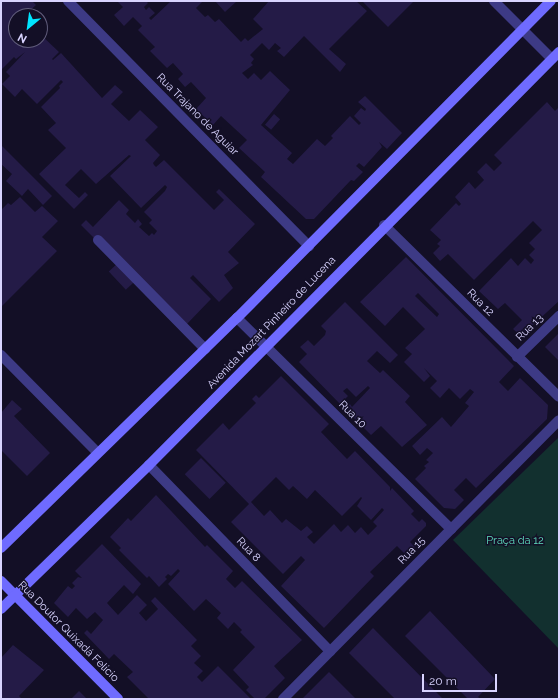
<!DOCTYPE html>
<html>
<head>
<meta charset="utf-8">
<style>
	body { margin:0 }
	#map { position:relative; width:560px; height:700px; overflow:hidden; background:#130f26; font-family:Raleway,sans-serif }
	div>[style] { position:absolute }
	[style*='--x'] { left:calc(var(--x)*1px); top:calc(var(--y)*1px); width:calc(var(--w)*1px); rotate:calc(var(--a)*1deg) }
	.green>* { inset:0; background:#12302f }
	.building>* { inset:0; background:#241b47; transform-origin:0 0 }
	.lane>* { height:10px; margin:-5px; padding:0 5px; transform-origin:5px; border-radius:5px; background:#3d3a85 }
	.street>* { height:10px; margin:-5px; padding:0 5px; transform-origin:5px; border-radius:5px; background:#3d3a85 }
	.secondary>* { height:10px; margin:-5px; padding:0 5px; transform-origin:5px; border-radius:5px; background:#6f6bff }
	span { translate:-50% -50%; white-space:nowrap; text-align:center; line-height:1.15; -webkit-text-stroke:3px #130f26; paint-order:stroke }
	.street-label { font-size:11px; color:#d9d4ff }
	.park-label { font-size:11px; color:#5fe0c0 }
	.frame { position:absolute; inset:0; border:2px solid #d9d4ff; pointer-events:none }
	.north { position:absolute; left:8px; top:8px; width:40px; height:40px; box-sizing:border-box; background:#130f26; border:1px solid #625e7d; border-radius:50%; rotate:209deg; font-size:11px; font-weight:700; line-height:16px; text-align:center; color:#d9d4ff }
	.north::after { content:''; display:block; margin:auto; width:14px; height:18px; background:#00e5ff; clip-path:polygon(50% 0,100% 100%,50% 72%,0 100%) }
	.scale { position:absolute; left:422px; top:674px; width:75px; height:18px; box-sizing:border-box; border:2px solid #d9d4ff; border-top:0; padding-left:5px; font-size:12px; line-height:14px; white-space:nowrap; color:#d9d4ff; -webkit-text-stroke:3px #130f26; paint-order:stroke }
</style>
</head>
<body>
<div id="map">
	<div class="green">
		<i style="clip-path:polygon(559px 437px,559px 649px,453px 540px)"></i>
	</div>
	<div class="building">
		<i style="clip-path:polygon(1px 1px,32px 1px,36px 5px,24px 16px,16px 16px,16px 40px,40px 40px,40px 34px,59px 52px,52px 59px,53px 60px,61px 53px,102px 98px,115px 85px,123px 92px,111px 104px,129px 121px,140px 110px,158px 127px,145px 140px,160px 155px,153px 163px,154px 165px,156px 167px,164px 160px,214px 210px,224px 200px,216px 192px,219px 189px,255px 224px,228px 252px,239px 263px,224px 275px,233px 288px,219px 302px,193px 275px,190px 278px,211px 299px,186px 325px,97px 235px,94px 238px,81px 225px,86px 220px,93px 227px,119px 200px,129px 210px,126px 214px,135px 223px,138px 219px,142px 224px,139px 227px,149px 236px,152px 233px,154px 235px,157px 231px,149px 223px,152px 220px,144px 212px,165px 191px,167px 187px,165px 185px,141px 208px,110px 176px,131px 156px,129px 155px,96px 184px,81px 169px,65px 185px,79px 198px,85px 192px,88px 195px,74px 209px,39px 174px,66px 148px,48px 130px,56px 123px,41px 107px,60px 88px,59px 86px,63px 82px,61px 80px,37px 104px,22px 89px,15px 97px,2px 84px,10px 76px,6px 72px,25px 52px,16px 59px,14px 57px,1px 70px)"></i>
		<i style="clip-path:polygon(117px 1px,146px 1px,148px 3px,144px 7px,146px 10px,149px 7px,155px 13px,149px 18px,151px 20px,171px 1px,203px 1px,196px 8px,205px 17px,208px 15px,215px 22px,219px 19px,241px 42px,245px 38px,248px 41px,263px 29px,253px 19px,269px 1px,356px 1px,367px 11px,329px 49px,346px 64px,340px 72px,304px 36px,284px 57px,277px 51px,281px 48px,275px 43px,269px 50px,262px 43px,250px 55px,254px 59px,251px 63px,253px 65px,242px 73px,248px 79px,254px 73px,261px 80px,270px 71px,290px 90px,261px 125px,292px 153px,287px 159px,293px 164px,317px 139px,325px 146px,333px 138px,331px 136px,350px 116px,359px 125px,361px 123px,354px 116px,361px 108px,365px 111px,366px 109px,358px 102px,365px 96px,402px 133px,387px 149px,379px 142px,382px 147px,364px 167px,359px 163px,356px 166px,363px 172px,354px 181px,351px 180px,314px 219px,306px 219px,261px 177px,265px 172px,239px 148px,247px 140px,221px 116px,213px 125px,196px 109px,206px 98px,191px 82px,185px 87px,178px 79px,183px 74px,173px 63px,167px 68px,150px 51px,155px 47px,138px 30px,142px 26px,133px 17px,124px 26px,114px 15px,123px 7px)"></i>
		<i style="clip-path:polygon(215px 1px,237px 1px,225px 12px)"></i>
		<i style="clip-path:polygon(362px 1px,414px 1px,388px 27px)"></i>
		<i style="clip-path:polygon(547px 102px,555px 111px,559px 107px,559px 301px,521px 336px,513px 329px,522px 320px,505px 303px,498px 309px,479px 291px,511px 258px,518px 266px,525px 258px,531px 264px,534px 260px,529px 255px,535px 249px,529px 243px,542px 230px,533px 221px,474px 280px,448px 254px,440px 261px,433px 253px,440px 246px,437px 244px,441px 240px,430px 230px,456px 203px,459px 206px,461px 204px,455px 197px,469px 182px,475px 189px,484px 180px,477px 172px,486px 163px,494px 171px,502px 163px,494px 155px)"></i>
		<i style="left:274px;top:114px;width:8px;height:14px;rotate:40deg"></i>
		<i style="clip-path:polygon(1px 145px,52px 196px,43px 205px,28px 189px,22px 196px,6px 181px,12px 174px,1px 164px)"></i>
		<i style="clip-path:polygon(20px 197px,35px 212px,42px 206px,58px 221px,42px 237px,57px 251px,1px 307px,1px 210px,8px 203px,11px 205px)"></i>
		<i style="clip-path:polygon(evenodd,406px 257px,514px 366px,499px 382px,508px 391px,520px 378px,548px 405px,547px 419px,476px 488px,466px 478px,454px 490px,464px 500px,455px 509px,444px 508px,415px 479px,426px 468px,424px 466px,429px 462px,426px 460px,433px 453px,427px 448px,420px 455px,412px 446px,442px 417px,451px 427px,469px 406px,465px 403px,474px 392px,470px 389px,460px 399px,449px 388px,440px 398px,430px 388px,437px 381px,424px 368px,430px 376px,424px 382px,404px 362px,412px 354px,405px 348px,425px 329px,403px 307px,385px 326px,360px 302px,406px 257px,418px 293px,439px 314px,437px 317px,415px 296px,418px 293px)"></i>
		<i style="left:119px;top:262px;width:25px;height:14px;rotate:47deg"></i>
		<i style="clip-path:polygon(345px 302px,398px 355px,390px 363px,377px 351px,367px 361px,380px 373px,383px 370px,410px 396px,405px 402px,427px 425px,402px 447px,381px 426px,371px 435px,345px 409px,350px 404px,352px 407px,370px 388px,368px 386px,356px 397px,347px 388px,343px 391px,348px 396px,340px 404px,299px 362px,307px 354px,300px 347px,308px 340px,314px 346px,325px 335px,326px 331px,321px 326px)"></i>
		<i style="clip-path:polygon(559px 333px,559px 361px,545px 347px)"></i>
		<i style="clip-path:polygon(evenodd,281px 376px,329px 424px,321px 432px,347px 459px,355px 451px,390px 487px,390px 491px,392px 488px,414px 511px,411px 514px,419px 522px,422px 519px,426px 523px,426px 526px,410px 542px,415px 547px,407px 556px,397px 546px,370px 572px,374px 576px,324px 628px,281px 586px,305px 560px,301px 556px,283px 574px,231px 522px,249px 504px,196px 450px,223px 423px,229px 430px,256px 403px,252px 399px,256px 395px,259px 398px,281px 376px,276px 477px,289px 490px,293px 486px,307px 499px,315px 490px,342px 516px,361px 497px,362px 498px,357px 506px,371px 520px,382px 508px,384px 510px,373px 522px,377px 526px,368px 535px,361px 527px,355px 533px,348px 525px,341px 532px,334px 524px,314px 544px,307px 537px,313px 532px,307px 526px,301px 531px,286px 519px,282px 523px,270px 510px,264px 516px,251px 502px,276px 477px)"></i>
		<i style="clip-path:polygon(12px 400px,22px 409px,14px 416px,50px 453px,27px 476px,1px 450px,1px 413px)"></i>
		<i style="left:201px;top:458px;width:35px;height:23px;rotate:45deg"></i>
		<i style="clip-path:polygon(156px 495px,205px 547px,207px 545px,233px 571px,226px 579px,235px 588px,242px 581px,302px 640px,274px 666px,285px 678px,264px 699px,255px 699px,246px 690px,249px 687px,233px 670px,255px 647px,240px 632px,242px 630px,234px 622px,228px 629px,217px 618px,221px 613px,206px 599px,194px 611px,168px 584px,180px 571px,178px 569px,171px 576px,168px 574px,165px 577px,167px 579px,159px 587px,149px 576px,147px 578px,119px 550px,121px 548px,110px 537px,128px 518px,131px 521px)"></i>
		<i style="clip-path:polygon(102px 544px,141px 584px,133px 594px,124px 585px,107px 603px,118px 615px,137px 595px,147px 605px,139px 613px,146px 621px,158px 609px,151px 601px,155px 597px,197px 640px,191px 646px,201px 656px,194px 663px,203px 671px,197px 677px,202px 682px,218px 666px,251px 699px,149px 699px,127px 677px,133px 672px,114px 654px,109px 659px,84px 633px,87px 630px,91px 634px,103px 620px,95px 612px,87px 619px,76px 608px,68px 617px,54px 603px,68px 586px,72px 589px,75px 586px,72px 583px,78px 577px,82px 578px,75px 571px)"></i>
		<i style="clip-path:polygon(430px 611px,495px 679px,478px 697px,481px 699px,468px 699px,405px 636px)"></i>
		<i style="clip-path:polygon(373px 628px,443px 699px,395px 699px,349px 653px)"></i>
		<i style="clip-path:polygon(13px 645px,44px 670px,19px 696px,22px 699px,1px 699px,1px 658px)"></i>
		<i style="clip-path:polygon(329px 672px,356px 699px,302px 699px)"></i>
		<i style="clip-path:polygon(79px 691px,87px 699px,71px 699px)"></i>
	</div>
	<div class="lane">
		<i style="--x:98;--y:240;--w:153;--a:45.5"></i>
	</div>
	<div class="street">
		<i style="--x:68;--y:1;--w:344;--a:45.5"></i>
		<i style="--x:494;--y:1;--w:82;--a:45"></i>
		<i style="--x:384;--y:225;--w:245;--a:44.5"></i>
		<i style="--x:237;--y:318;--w:301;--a:44.6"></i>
		<i style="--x:1;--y:355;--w:136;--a:45.3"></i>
		<i style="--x:517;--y:357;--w:59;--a:-44.3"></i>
		<i style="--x:149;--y:465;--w:260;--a:45.8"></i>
		<i style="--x:283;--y:699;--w:392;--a:-45.3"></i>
	</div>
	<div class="secondary">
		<i style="--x:1;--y:548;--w:330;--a:-44.3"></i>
		<i style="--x:237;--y:318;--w:446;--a:-45.3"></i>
		<i style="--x:1;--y:581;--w:166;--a:45.2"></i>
		<i style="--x:1;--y:609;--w:206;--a:-44.2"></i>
		<i style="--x:149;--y:465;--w:582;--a:-45.21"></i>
	</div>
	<div class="street-label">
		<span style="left:197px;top:115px;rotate:45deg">Rua Trajano de Aguiar</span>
		<span style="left:480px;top:303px;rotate:45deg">Rua 12</span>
		<span style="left:272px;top:323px;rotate:-46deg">Avenida Mozart Pinheiro de Lucena</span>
		<span style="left:530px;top:328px;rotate:-45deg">Rua 13</span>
		<span style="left:352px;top:415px;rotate:45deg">Rua 10</span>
		<span style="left:248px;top:550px;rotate:46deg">Rua 8</span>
		<span style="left:412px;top:551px;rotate:-46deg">Rua 15</span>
		<span style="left:68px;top:632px;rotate:45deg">Rua Doutor Quixadá Felício</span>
	</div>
	<div class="park-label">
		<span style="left:515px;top:541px">Praça da 12</span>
	</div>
	<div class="frame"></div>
	<div class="north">N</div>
	<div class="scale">20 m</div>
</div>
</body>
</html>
